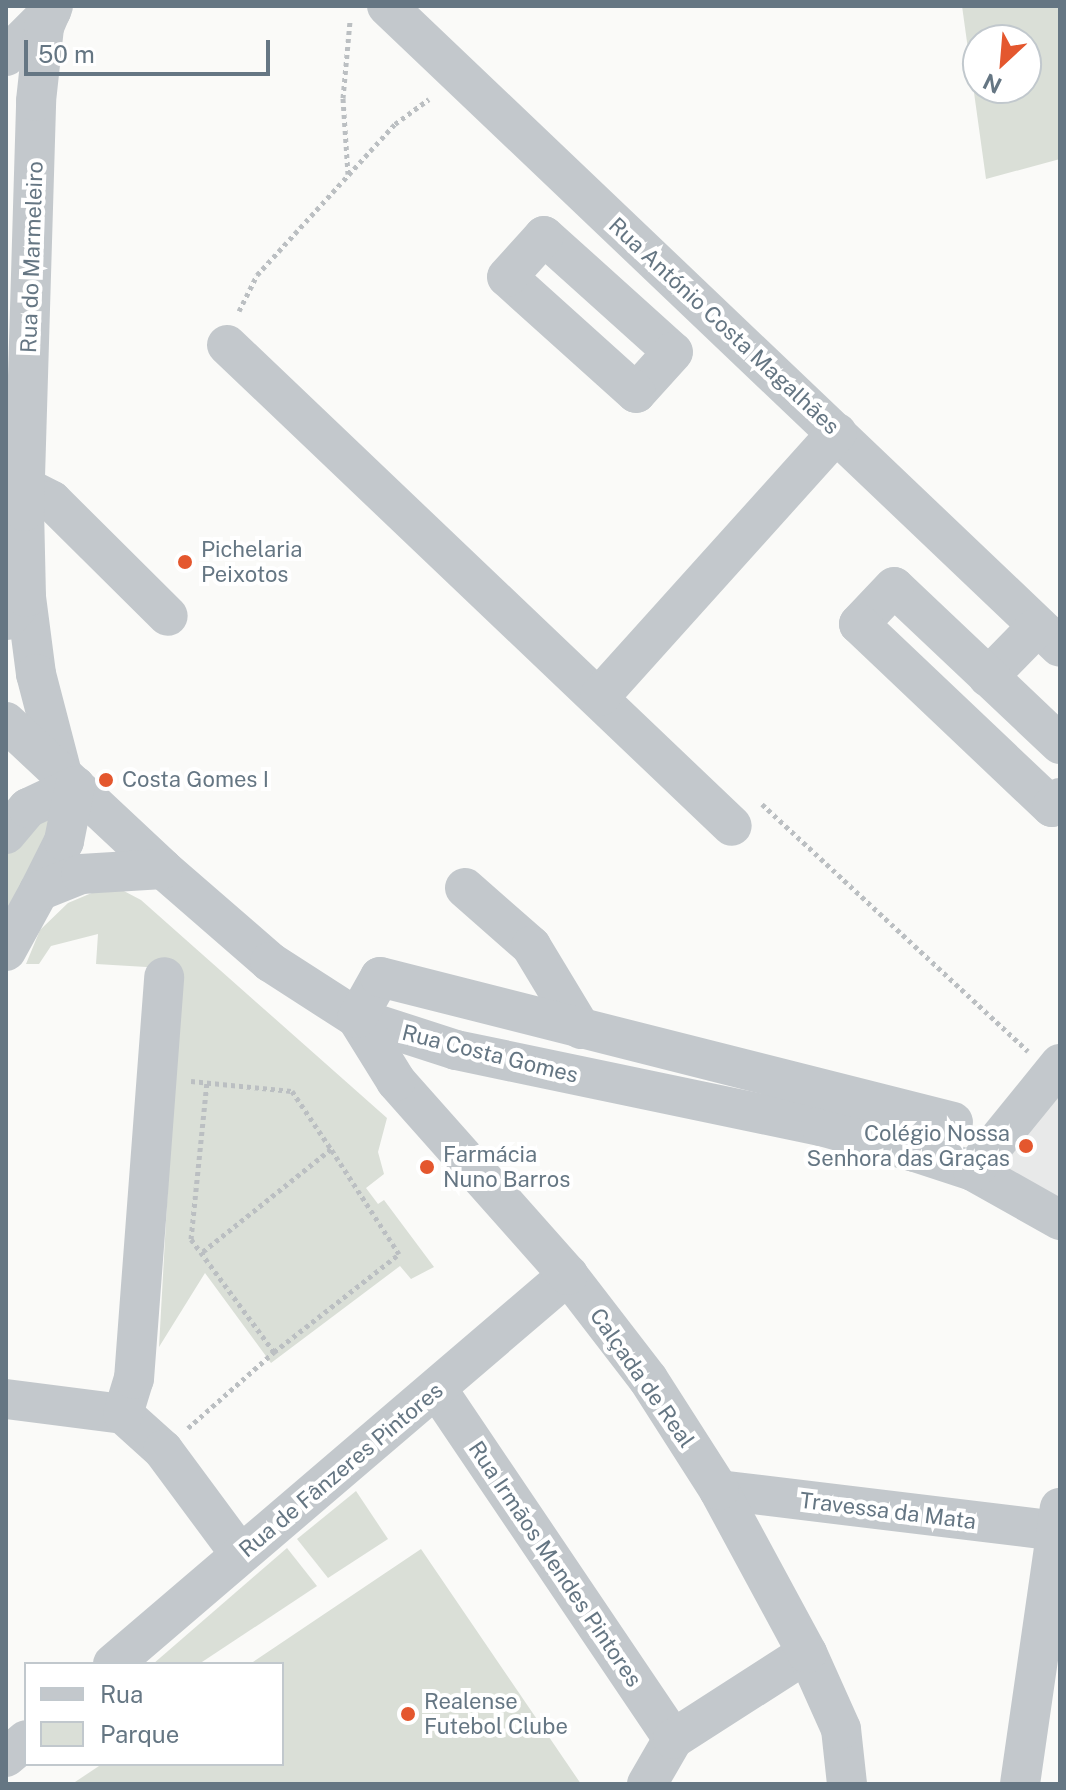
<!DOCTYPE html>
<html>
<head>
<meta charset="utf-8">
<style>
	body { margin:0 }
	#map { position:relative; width:1066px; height:1790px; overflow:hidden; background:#fafaf8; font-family:"Public Sans",sans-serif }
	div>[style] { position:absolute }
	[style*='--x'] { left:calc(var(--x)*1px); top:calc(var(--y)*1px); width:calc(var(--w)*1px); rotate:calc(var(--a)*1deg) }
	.built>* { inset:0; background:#e8e9e9 }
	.green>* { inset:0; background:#dadfd7 }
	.path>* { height:5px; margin-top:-2.5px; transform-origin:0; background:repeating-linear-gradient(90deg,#bbbfc2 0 4px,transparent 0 8px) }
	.minor>* { height:40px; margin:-20px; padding:0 20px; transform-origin:20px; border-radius:20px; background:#c3c8cc }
	.dots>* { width:22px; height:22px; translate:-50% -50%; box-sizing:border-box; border:4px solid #fff; border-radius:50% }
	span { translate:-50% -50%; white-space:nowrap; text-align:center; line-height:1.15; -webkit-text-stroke:8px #fff; paint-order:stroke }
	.street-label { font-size:22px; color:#657683 }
	.poi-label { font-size:22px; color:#657683 }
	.left { translate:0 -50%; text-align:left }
	.right { translate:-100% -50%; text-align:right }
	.frame { position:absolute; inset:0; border:8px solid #657683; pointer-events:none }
	.legend { position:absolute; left:24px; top:1662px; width:260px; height:104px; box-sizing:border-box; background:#fff; border:2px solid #c1c8cd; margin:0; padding:10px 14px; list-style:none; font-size:24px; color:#657683 }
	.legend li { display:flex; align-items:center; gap:16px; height:40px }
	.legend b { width:40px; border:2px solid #c1c8cd }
	.north { position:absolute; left:962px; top:24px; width:80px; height:80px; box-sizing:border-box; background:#fff; border:2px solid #c1c8cd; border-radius:50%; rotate:206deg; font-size:22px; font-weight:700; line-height:32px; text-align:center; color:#657683 }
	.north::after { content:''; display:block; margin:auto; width:28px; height:36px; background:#e4572e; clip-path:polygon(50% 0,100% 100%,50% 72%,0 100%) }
	.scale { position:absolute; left:24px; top:40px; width:246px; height:36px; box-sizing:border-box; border:4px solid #657683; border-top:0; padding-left:10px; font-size:24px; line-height:28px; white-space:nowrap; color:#657683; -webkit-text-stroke:6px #fff; paint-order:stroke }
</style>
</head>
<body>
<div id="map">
	<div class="built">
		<i style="clip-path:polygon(1060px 1064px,1060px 1220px,973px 1171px)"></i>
	</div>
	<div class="green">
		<i style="clip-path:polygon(evenodd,962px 6px,1060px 6px,1060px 159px,986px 179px,962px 6px,1026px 40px,1026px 88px,978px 88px,978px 40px,1026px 40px)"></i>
		<i style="clip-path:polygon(31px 820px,52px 820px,6px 928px,6px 856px,14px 838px)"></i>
		<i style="clip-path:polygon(122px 890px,141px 900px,387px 1118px,378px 1152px,384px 1174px,366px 1188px,378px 1204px,384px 1200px,434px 1267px,411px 1279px,400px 1266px,271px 1363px,205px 1273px,159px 1347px,180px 969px,96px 964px,98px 934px,51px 946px,39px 964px,26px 964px,40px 930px,68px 903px,94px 892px)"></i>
		<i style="clip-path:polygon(356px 1491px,388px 1539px,328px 1578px,297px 1539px)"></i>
		<i style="clip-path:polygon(287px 1548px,317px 1586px,199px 1664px,153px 1664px)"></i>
		<i style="clip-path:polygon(421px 1549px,581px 1784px,72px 1784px,102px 1764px,282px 1764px,282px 1664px,250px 1664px)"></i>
	</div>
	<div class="path">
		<i style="--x:348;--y:174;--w:76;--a:-93.8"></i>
		<i style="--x:343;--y:98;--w:77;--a:-84.8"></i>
		<i style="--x:239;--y:311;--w:40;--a:-63.4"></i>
		<i style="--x:257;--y:275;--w:205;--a:-47.6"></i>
		<i style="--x:395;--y:124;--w:42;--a:-36.3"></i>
		<i style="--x:762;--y:804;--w:363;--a:42.9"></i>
		<i style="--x:191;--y:1081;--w:101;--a:5.7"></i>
		<i style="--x:292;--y:1091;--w:70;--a:56.1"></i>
		<i style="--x:331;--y:1149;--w:166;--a:141.3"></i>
		<i style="--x:274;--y:1352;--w:159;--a:-38.1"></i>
		<i style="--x:399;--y:1254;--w:125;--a:-122.9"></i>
		<i style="--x:188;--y:1428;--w:115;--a:-41.5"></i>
		<i style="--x:274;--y:1352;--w:140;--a:-126.3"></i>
		<i style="--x:191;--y:1239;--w:158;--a:-84.2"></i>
	</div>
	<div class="minor">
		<i style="--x:387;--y:6;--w:929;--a:43.6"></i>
		<i style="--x:6;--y:56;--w:64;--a:-45"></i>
		<i style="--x:544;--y:236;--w:173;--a:42"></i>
		<i style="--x:673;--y:352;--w:55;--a:132.1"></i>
		<i style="--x:636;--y:393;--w:173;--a:-138"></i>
		<i style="--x:507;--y:277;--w:55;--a:-47.9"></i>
		<i style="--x:227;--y:345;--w:697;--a:43.61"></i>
		<i style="--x:25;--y:487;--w:30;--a:27"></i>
		<i style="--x:52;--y:501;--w:163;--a:44.8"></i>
		<i style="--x:26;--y:597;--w:78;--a:82.6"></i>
		<i style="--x:36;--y:674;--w:103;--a:75.4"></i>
		<i style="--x:6;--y:620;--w:30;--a:-49"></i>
		<i style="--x:26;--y:597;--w:86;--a:-91.3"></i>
		<i style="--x:24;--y:511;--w:410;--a:-88.3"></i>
		<i style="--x:36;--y:101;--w:74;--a:-83.8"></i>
		<i style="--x:44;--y:27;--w:23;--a:-67"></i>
		<i style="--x:988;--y:677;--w:71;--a:-45.6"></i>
		<i style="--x:600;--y:696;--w:354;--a:-48"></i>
		<i style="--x:6;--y:722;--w:215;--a:43.1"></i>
		<i style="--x:163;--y:869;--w:142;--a:41"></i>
		<i style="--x:270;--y:962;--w:103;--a:32.8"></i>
		<i style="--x:357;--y:1018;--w:104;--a:17.9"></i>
		<i style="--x:456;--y:1050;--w:373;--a:11.8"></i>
		<i style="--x:821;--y:1126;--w:98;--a:15.5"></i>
		<i style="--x:915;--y:1152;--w:61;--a:18.1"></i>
		<i style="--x:973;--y:1171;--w:100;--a:29.4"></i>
		<i style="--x:1060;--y:744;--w:228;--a:-136.6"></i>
		<i style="--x:894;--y:587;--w:51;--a:133.4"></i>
		<i style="--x:859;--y:624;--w:266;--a:43.5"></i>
		<i style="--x:1052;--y:807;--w:12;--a:-48"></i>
		<i style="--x:6;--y:834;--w:34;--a:-50"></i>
		<i style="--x:28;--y:808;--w:52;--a:-25.1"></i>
		<i style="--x:465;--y:888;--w:88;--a:41.3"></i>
		<i style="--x:531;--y:946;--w:97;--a:58.9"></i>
		<i style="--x:39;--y:891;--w:56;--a:-63.4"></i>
		<i style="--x:64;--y:841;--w:56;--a:-78.7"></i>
		<i style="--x:6;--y:951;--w:68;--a:-61.2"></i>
		<i style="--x:39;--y:891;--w:45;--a:-22"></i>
		<i style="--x:81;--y:874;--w:82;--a:-3.5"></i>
		<i style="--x:973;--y:1171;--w:138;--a:-50.9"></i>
		<i style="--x:437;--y:1389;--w:422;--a:56"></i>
		<i style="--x:6;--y:1399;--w:118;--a:7.3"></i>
		<i style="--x:123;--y:1414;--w:54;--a:42"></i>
		<i style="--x:163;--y:1450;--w:129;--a:53.5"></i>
		<i style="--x:123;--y:1414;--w:37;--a:-73"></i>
		<i style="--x:134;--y:1379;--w:403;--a:-85.7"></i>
		<i style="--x:719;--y:1490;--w:340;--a:6.9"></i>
		<i style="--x:113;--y:1664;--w:599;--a:-40.53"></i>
		<i style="--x:6;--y:1757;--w:26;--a:-40"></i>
		<i style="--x:647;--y:1784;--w:52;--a:-60"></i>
		<i style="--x:673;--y:1739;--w:159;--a:-32.7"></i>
		<i style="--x:847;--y:1784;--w:55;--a:-96.2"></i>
		<i style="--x:841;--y:1729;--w:83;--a:-114.1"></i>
		<i style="--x:807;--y:1653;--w:185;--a:-118.4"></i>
		<i style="--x:719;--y:1490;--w:132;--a:-122.6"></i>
		<i style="--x:648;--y:1379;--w:131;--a:-127.6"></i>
		<i style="--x:568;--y:1275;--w:259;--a:-131.6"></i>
		<i style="--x:396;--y:1081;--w:74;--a:-121.8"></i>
		<i style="--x:357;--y:1018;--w:47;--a:-60.7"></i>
		<i style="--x:380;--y:977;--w:591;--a:14.2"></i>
		<i style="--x:1020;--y:1784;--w:279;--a:-81.8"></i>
	</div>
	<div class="dots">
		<i style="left:185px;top:562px;background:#e4572e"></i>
		<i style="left:106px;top:780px;background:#e4572e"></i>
		<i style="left:1026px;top:1146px;background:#e4572e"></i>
		<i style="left:427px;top:1167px;background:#e4572e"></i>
		<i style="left:408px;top:1714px;background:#e4572e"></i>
	</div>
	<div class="street-label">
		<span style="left:32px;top:257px;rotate:-88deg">Rua do Marmeleiro</span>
		<span style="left:724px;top:326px;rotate:43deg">Rua António Costa Magalhães</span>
		<span style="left:490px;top:1054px;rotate:14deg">Rua Costa Gomes</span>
		<span style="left:642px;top:1378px;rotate:55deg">Calçada de Real</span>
		<span style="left:341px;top:1470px;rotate:-40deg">Rua de Fânzeres Pintores</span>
		<span style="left:888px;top:1511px;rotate:7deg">Travessa da Mata</span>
		<span style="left:555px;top:1564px;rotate:56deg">Rua Irmãos Mendes Pintores</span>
	</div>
	<div class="poi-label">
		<span class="left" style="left:201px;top:562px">Pichelaria<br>Peixotos</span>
		<span class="left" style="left:122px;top:780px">Costa Gomes I</span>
		<span class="right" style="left:1010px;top:1146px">Colégio Nossa<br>Senhora das Graças</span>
		<span class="left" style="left:443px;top:1167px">Farmácia<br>Nuno Barros</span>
		<span class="left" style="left:424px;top:1714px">Realense<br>Futebol Clube</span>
	</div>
	<div class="frame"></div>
	<ul class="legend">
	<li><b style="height:10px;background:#c3c8cc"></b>Rua</li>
	<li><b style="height:22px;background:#dadfd7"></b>Parque</li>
	</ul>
	<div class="north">N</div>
	<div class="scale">50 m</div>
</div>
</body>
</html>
